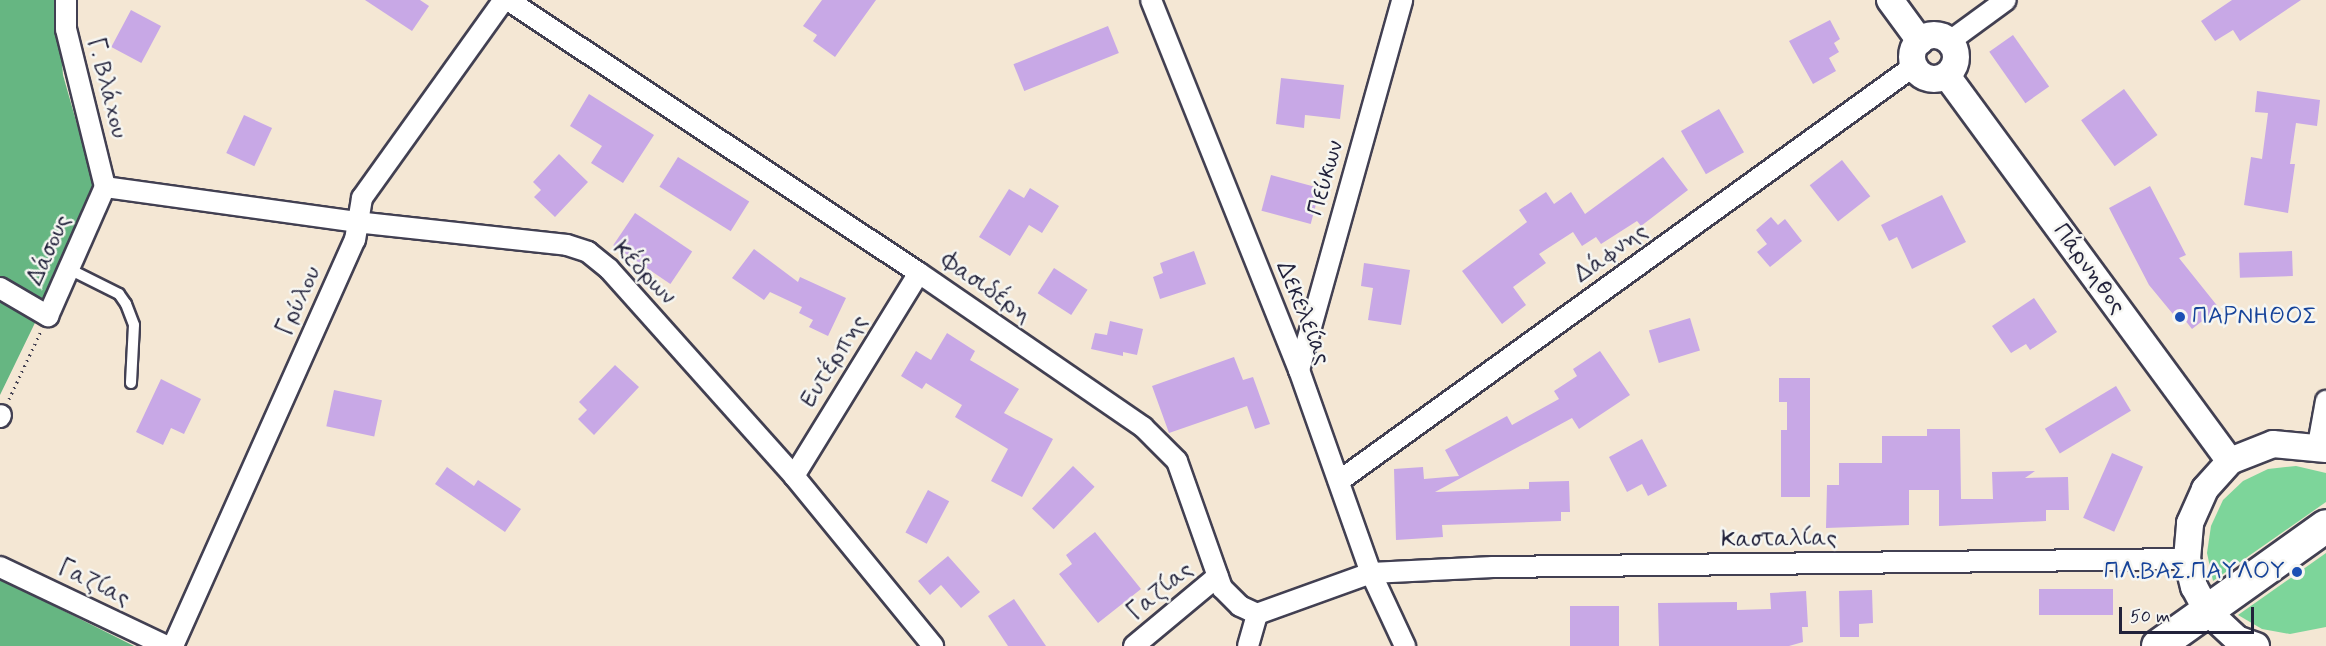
<!DOCTYPE html>
<html>
<head>
<meta charset="utf-8">
<style>
	body { margin:0 }
	#map { position:relative; width:2326px; height:646px; overflow:hidden; background:#f4e7d4; font-family:Mynerve,sans-serif }
	div>[style] { position:absolute }
	[style*='--x'] { left:calc(var(--x)*1px); top:calc(var(--y)*1px); width:calc(var(--w)*1px); rotate:calc(var(--a)*1deg) }
	.green>* { inset:0; background:#7dd59a }
	.forest>* { inset:0; background:#66b682 }
	.building>* { inset:0; background:#c8a8e6; transform-origin:0 0 }
	.path>* { height:3px; margin-top:-1.5px; transform-origin:0; background:repeating-linear-gradient(90deg,#424052 0 1.5px,transparent 0 6px) }
	.roads { filter:drop-shadow(2px 0 #424052) drop-shadow(-2px 0 #424052) drop-shadow(0 2px #424052) drop-shadow(0 -2px #424052) }
	.service>* { height:10px; margin:-5px; padding:0 5px; transform-origin:5px; border-radius:5px; background:#fff }
	.minor>* { height:20px; margin:-10px; padding:0 10px; transform-origin:10px; border-radius:10px; background:#fff }
	.tertiary>* { height:26px; margin:-13px; padding:0 13px; transform-origin:13px; border-radius:13px; background:#fff }
	.tertiary>.ring { margin:-13px; padding:0; box-sizing:content-box; background:none; border:26px solid #fff; border-radius:50% }
	.primary>* { height:32px; margin:-16px; padding:0 16px; transform-origin:16px; border-radius:16px; background:#fff }
	.dots>* { width:16px; height:16px; translate:-50% -50%; box-sizing:border-box; border:3px solid #f6f6f2; border-radius:50% }
	span { translate:-50% -50%; white-space:nowrap; text-align:center; line-height:1.15; -webkit-text-stroke:5px #f6f6f2; paint-order:stroke }
	.street-label { font-size:24px; color:#22223b }
	.transit-label { font-size:24px; color:#164399 }
	.left { translate:0 -50%; text-align:left }
	.right { translate:-100% -50%; text-align:right }
	.scale { position:absolute; left:2119px; top:607px; width:135px; height:27px; box-sizing:border-box; border:3px solid #22223b; border-top:0; padding-left:8px; font-size:18px; line-height:21px; white-space:nowrap; color:#22223b; -webkit-text-stroke:4px #f6f6f2; paint-order:stroke }
</style>
</head>
<body>
<div id="map">
	<div class="green">
		<i style="clip-path:polygon(2296px 466px,2326px 473px,2326px 502px,2213px 581px,2207px 553px,2211px 526px,2223px 500px,2243px 481px,2268px 469px)"></i>
		<i style="clip-path:polygon(2326px 553px,2326px 627px,2290px 634px,2262px 629px,2238px 615px)"></i>
	</div>
	<div class="forest">
		<i style="clip-path:polygon(0 0,57px 0,63px 75px,97px 195px,0 395px)"></i>
		<i style="clip-path:polygon(0 579px,134px 646px,0 646px)"></i>
	</div>
	<div class="building">
		<i style="clip-path:polygon(365px 0,420px 0,429px 6px,412px 31px)"></i>
		<i style="clip-path:polygon(822px 0,876px 0,835px 57px,813px 41px,817px 35px,803px 26px)"></i>
		<i style="clip-path:polygon(2232px 0,2301px 0,2240px 41px,2233px 30px,2215px 41px,2201px 21px)"></i>
		<i style="left:131px;top:10px;width:34px;height:42px;rotate:28deg"></i>
		<i style="clip-path:polygon(1830px 20px,1840px 39px,1834px 43px,1839px 52px,1829px 58px,1836px 71px,1813px 84px,1789px 41px)"></i>
		<i style="left:1108px;top:26px;width:29px;height:102px;rotate:68deg"></i>
		<i style="left:2013px;top:35px;width:63px;height:29px;rotate:55deg"></i>
		<i style="clip-path:polygon(1281px 78px,1344px 85px,1340px 119px,1305px 115px,1304px 128px,1276px 124px)"></i>
		<i style="left:2124px;top:89px;width:57px;height:53px;rotate:54deg"></i>
		<i style="clip-path:polygon(2257px 91px,2320px 100px,2317px 126px,2296px 123px,2290px 164px,2295px 164px,2288px 213px,2244px 205px,2251px 157px,2262px 159px,2268px 113px,2255px 112px)"></i>
		<i style="clip-path:polygon(589px 94px,654px 135px,623px 183px,591px 163px,602px 146px,570px 126px)"></i>
		<i style="left:1719px;top:109px;width:50px;height:44px;rotate:60deg"></i>
		<i style="left:244px;top:115px;width:31px;height:42px;rotate:25deg"></i>
		<i style="clip-path:polygon(559px 154px,588px 182px,555px 217px,534px 197px,541px 190px,533px 182px)"></i>
		<i style="left:678px;top:157px;width:84px;height:35px;rotate:32deg"></i>
		<i style="clip-path:polygon(1663px 157px,1688px 190px,1641px 226px,1637px 221px,1601px 244px,1596px 237px,1582px 246px,1573px 232px,1539px 254px,1546px 263px,1513px 287px,1526px 305px,1502px 324px,1462px 271px,1527px 222px,1519px 210px,1546px 192px,1554px 204px,1571px 192px,1585px 214px)"></i>
		<i style="left:1842px;top:160px;width:46px;height:41px;rotate:52deg"></i>
		<i style="left:1271px;top:175px;width:51px;height:37px;rotate:15deg"></i>
		<i style="clip-path:polygon(2150px 186px,2186px 255px,2179px 258px,2219px 308px,2192px 329px,2181px 315px,2177px 319px,2149px 285px,2109px 208px)"></i>
		<i style="clip-path:polygon(1030px 188px,1059px 206px,1042px 233px,1029px 225px,1010px 256px,979px 237px,1009px 189px,1024px 198px)"></i>
		<i style="clip-path:polygon(1942px 195px,1966px 242px,1912px 269px,1897px 237px,1889px 241px,1881px 225px)"></i>
		<i style="left:635px;top:213px;width:69px;height:39px;rotate:34deg"></i>
		<i style="clip-path:polygon(1771px 217px,1778px 225px,1785px 219px,1802px 241px,1770px 267px,1757px 252px,1767px 244px,1756px 230px)"></i>
		<i style="clip-path:polygon(754px 249px,798px 282px,800px 277px,846px 298px,828px 336px,809px 327px,813px 320px,799px 313px,802px 307px,770px 292px,764px 300px,732px 278px)"></i>
		<i style="clip-path:polygon(1194px 251px,1206px 284px,1160px 299px,1153px 277px,1163px 273px,1160px 263px)"></i>
		<i style="left:2292px;top:251px;width:25px;height:53px;rotate:88deg"></i>
		<i style="clip-path:polygon(1364px 263px,1410px 270px,1401px 325px,1368px 320px,1373px 288px,1361px 286px)"></i>
		<i style="left:1054px;top:268px;width:40px;height:30px;rotate:33deg"></i>
		<i style="clip-path:polygon(2034px 298px,2057px 332px,2030px 350px,2026px 344px,2011px 353px,1992px 326px)"></i>
		<i style="left:1690px;top:318px;width:34px;height:43px;rotate:73deg"></i>
		<i style="clip-path:polygon(1110px 321px,1143px 329px,1137px 355px,1123px 352px,1123px 356px,1091px 349px,1095px 333px,1107px 335px)"></i>
		<i style="clip-path:polygon(947px 333px,975px 351px,970px 360px,1019px 389px,1004px 413px,1053px 439px,1022px 497px,991px 481px,1008px 449px,955px 417px,962px 405px,926px 383px,922px 389px,901px 376px,916px 351px,931px 360px)"></i>
		<i style="clip-path:polygon(1600px 351px,1630px 395px,1579px 429px,1572px 418px,1435px 492px,1529px 489px,1529px 482px,1569px 481px,1570px 512px,1561px 512px,1561px 521px,1442px 525px,1443px 537px,1396px 540px,1394px 469px,1423px 467px,1424px 479px,1459px 476px,1445px 450px,1507px 416px,1512px 425px,1559px 399px,1554px 391px,1577px 376px,1573px 369px)"></i>
		<i style="clip-path:polygon(1234px 357px,1243px 380px,1253px 377px,1270px 424px,1255px 429px,1247px 406px,1169px 433px,1152px 386px)"></i>
		<i style="clip-path:polygon(615px 365px,639px 387px,594px 435px,578px 419px,587px 410px,579px 402px)"></i>
		<i style="clip-path:polygon(1779px 378px,1810px 378px,1810px 497px,1781px 497px,1781px 430px,1787px 430px,1787px 402px,1779px 402px)"></i>
		<i style="clip-path:polygon(161px 379px,201px 399px,184px 434px,171px 428px,163px 445px,136px 432px)"></i>
		<i style="left:2116px;top:386px;width:29px;height:83px;rotate:59deg"></i>
		<i style="left:334px;top:390px;width:49px;height:37px;rotate:12deg"></i>
		<i style="clip-path:polygon(1927px 429px,1960px 429px,1961px 499px,1993px 499px,1992px 472px,2035px 471px,2025px 478px,2068px 477px,2069px 510px,2046px 510px,2046px 521px,1939px 526px,1939px 490px,1909px 490px,1909px 525px,1826px 528px,1827px 485px,1839px 485px,1839px 463px,1882px 463px,1882px 436px,1927px 436px)"></i>
		<i style="clip-path:polygon(1642px 439px,1667px 486px,1648px 496px,1642px 484px,1627px 492px,1609px 457px)"></i>
		<i style="left:2112px;top:453px;width:34px;height:71px;rotate:24deg"></i>
		<i style="left:1073px;top:466px;width:30px;height:59px;rotate:44deg"></i>
		<i style="clip-path:polygon(447px 467px,474px 486px,478px 480px,521px 509px,505px 532px,435px 484px)"></i>
		<i style="left:928px;top:490px;width:24px;height:48px;rotate:28deg"></i>
		<i style="clip-path:polygon(1095px 532px,1141px 589px,1098px 623px,1059px 574px,1072px 564px,1066px 555px)"></i>
		<i style="clip-path:polygon(948px 556px,980px 592px,961px 608px,941px 585px,930px 595px,918px 581px)"></i>
		<i style="left:2039px;top:589px;width:74px;height:26px"></i>
		<i style="clip-path:polygon(1872px 590px,1873px 623px,1859px 624px,1859px 637px,1840px 637px,1839px 591px)"></i>
		<i style="clip-path:polygon(1806px 591px,1808px 627px,1802px 627px,1803px 642px,1789px 646px,1659px 646px,1658px 603px,1737px 602px,1737px 610px,1771px 609px,1770px 593px)"></i>
		<i style="clip-path:polygon(1014px 599px,1046px 646px,1008px 646px,988px 616px)"></i>
		<i style="left:1570px;top:606px;width:49px;height:40px"></i>
	</div>
	<div class="path">
		<i style="--x:9;--y:399;--w:75;--a:-64.8"></i>
	</div>
	<div class="roads">
		<div class="service">
			<i style="--x:69;--y:269;--w:56;--a:26.6"></i>
			<i style="--x:119;--y:294;--w:12;--a:55"></i>
			<i style="--x:126;--y:304;--w:22;--a:69"></i>
			<i style="--x:134;--y:325;--w:58;--a:93"></i>
		</div>
		<div class="minor">
			<i style="--x:66;--y:0;--w:29;--a:90"></i>
			<i style="--x:66;--y:29;--w:163;--a:76.1"></i>
			<i style="--x:508;--y:0;--w:493;--a:33.6"></i>
			<i style="--x:919;--y:273;--w:272;--a:34.5"></i>
			<i style="--x:1143;--y:427;--w:48;--a:45"></i>
			<i style="--x:1177;--y:461;--w:135;--a:70.5"></i>
			<i style="--x:1222;--y:588;--w:25;--a:45"></i>
			<i style="--x:1240;--y:606;--w:19;--a:25"></i>
			<i style="--x:1257;--y:614;--w:121;--a:-19.8"></i>
			<i style="--x:1371;--y:573;--w:122;--a:-2.8"></i>
			<i style="--x:1493;--y:567;--w:694;--a:-0.66"></i>
			<i style="--x:1151;--y:0;--w:399;--a:68.2"></i>
			<i style="--x:1299;--y:370;--w:215;--a:70.5"></i>
			<i style="--x:1371;--y:573;--w:81;--a:65"></i>
			<i style="--x:1950;--y:41;--w:69;--a:-36.2"></i>
			<i style="--x:105;--y:187;--w:262;--a:7.9"></i>
			<i style="--x:365;--y:223;--w:203;--a:6.2"></i>
			<i style="--x:567;--y:245;--w:22;--a:18"></i>
			<i style="--x:588;--y:252;--w:27;--a:39"></i>
			<i style="--x:609;--y:269;--w:278;--a:48.2"></i>
			<i style="--x:794;--y:476;--w:220;--a:50.7"></i>
			<i style="--x:0;--y:288;--w:56;--a:30.3"></i>
			<i style="--x:48;--y:316;--w:141;--a:-66.2"></i>
			<i style="--x:1299;--y:370;--w:384;--a:-74.4"></i>
			<i style="--x:0;--y:417;--w:2;--a:-63"></i>
			<i style="--x:2318;--y:445;--w:45;--a:-79.7"></i>
			<i style="--x:794;--y:476;--w:238;--a:-58.4"></i>
			<i style="--x:1339;--y:481;--w:709;--a:-35.82"></i>
			<i style="--x:0;--y:567;--w:184;--a:25.4"></i>
			<i style="--x:173;--y:646;--w:445;--a:-65.9"></i>
			<i style="--x:355;--y:240;--w:43;--a:-80.5"></i>
			<i style="--x:362;--y:198;--w:244;--a:-54.4"></i>
			<i style="--x:1134;--y:646;--w:109;--a:-39.8"></i>
			<i style="--x:1248;--y:646;--w:33;--a:-74"></i>
		</div>
		<div class="tertiary">
			<i style="--x:1890;--y:0;--w:51;--a:53.8"></i>
			<i class="ring" style="left:1912px;top:35px;width:18px;height:18px"></i>
			<i style="--x:1947;--y:76;--w:478;--a:53.7"></i>
			<i style="--x:2256;--y:646;--w:20;--a:-160"></i>
			<i style="--x:2237;--y:639;--w:41;--a:-137"></i>
			<i style="--x:2207;--y:611;--w:27;--a:-118"></i>
			<i style="--x:2194;--y:587;--w:29;--a:-104"></i>
			<i style="--x:2187;--y:559;--w:36;--a:-85"></i>
			<i style="--x:2190;--y:523;--w:37;--a:-66"></i>
			<i style="--x:2205;--y:489;--w:38;--a:-48"></i>
			<i style="--x:2230;--y:461;--w:46;--a:-21.6"></i>
			<i style="--x:2273;--y:444;--w:53;--a:5.4"></i>
		</div>
		<div class="primary">
			<i style="--x:2158;--y:646;--w:206;--a:-35.5"></i>
		</div>
	</div>
	<div class="dots">
		<i style="left:2180px;top:317px;background:#1a4fb4"></i>
		<i style="left:2297px;top:572px;background:#1a4fb4"></i>
	</div>
	<div class="street-label">
		<span style="left:107px;top:88px;rotate:76deg">Γ. Βλάχου</span>
		<span style="left:1326px;top:178px;rotate:-74deg">Πεύκων</span>
		<span style="left:49px;top:250px;rotate:-66deg">Δάσους</span>
		<span style="left:1611px;top:253px;rotate:-36deg">Δάφνης</span>
		<span style="left:2089px;top:269px;rotate:54deg">Πάρνηθος</span>
		<span style="left:644px;top:273px;rotate:46deg">Κέδρων</span>
		<span style="left:986px;top:288px;rotate:35deg">Φασιδέρη</span>
		<span style="left:299px;top:301px;rotate:-65deg">Γρύλου</span>
		<span style="left:1303px;top:313px;rotate:68deg">Δεκελείας</span>
		<span style="left:834px;top:361px;rotate:-58deg">Ευτέρπης</span>
		<span style="left:1779px;top:539px;rotate:-1deg">Κασταλίας</span>
		<span style="left:94px;top:583px;rotate:26deg">Γαζίας</span>
		<span style="left:1160px;top:591px;rotate:-40deg">Γαζίας</span>
	</div>
	<div class="transit-label">
		<span class="left" style="left:2192px;top:317px">ΠΑΡΝΗΘΟΣ</span>
		<span class="right" style="left:2285px;top:572px">ΠΛ.ΒΑΣ.ΠΑΥΛΟΥ</span>
	</div>
	<div class="scale">50 m</div>
</div>
</body>
</html>
